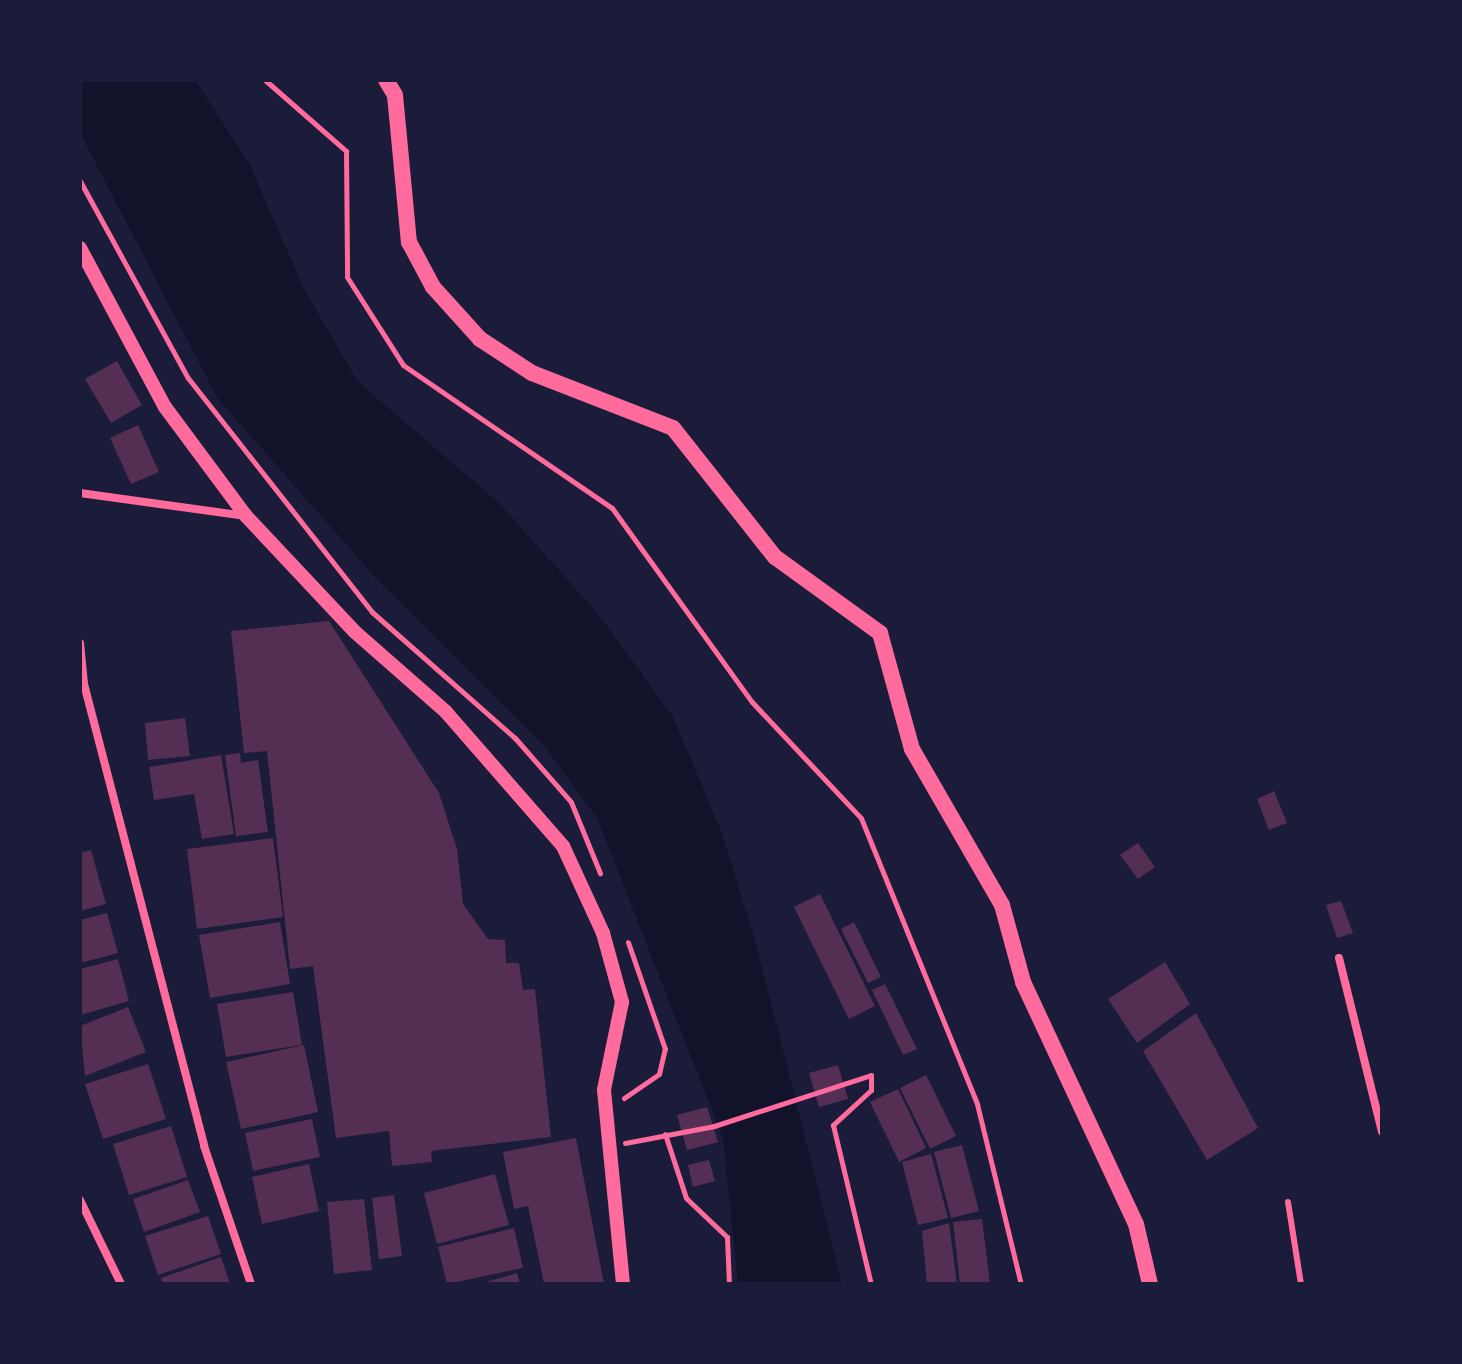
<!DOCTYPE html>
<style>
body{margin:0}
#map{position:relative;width:1462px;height:1364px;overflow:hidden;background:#1b1b3a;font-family:Literata,serif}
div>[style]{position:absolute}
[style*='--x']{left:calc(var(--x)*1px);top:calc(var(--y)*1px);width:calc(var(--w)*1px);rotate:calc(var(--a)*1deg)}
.water>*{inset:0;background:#12122b}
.building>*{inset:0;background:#542f53}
.path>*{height:5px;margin:-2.5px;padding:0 2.5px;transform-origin:2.5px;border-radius:2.5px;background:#ff6b9d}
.service>*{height:6px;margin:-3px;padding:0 3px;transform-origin:3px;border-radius:3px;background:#ff6b9d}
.minor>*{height:8px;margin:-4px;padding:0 4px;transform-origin:4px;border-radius:4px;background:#ff6b9d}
.tertiary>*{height:14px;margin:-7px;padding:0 7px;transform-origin:7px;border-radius:7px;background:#ff6b9d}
.secondary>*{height:16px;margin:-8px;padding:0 8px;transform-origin:8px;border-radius:8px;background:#ff6b9d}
span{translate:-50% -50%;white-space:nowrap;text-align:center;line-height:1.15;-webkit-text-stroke:8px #1b1b3a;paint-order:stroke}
.frame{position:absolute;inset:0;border:82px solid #1b1b3a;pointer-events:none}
</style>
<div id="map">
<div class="water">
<i style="clip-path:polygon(80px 80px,195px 80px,250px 165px,303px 287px,357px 381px,498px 502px,599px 615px,673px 717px,721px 831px,755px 940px,842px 1284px,738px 1284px,723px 1138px,597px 818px,543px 744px,374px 576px,218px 399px,80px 133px)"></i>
</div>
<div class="building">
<i style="clip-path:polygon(117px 361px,142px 405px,111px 423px,85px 379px)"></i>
<i style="clip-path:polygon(138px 425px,159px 472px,131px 484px,110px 438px)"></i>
<i style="clip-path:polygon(329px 621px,439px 793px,457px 849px,463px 904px,488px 939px,505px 940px,506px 963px,519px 963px,523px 990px,535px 989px,551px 1137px,431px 1151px,432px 1162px,392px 1166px,389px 1131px,336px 1138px,313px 966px,290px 969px,267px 751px,244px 753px,231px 631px)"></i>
<i style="clip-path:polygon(185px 718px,190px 756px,148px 760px,145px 723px)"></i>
<i style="clip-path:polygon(240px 753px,241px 763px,258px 760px,268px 832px,236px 836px,225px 755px)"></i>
<i style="clip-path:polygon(221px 755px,234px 834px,202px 839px,194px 794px,154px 800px,149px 767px)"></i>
<i style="clip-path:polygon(1274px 791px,1287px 823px,1269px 830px,1257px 799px)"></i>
<i style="clip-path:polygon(273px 838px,283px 917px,197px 929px,187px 849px)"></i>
<i style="clip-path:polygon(1138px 843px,1155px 867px,1138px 879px,1120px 855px)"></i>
<i style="clip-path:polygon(91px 850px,106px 904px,80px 911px,80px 853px)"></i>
<i style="clip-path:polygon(820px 894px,875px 1006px,849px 1019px,794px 907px)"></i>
<i style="clip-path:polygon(1341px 901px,1353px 933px,1337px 938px,1326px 905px)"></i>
<i style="clip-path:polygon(107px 913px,118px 953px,80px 963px,80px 920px)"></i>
<i style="clip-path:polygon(280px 922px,290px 984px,210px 998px,199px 935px)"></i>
<i style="clip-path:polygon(854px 922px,881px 977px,868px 983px,841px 929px)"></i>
<i style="clip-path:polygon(118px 959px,129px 1001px,80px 1015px,80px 969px)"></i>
<i style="clip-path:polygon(1165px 962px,1190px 1004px,1137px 1043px,1108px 999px)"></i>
<i style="clip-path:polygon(885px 984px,917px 1049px,903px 1055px,872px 990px)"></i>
<i style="clip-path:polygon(293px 992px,302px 1045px,226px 1057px,217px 1004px)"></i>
<i style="clip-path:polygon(128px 1007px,146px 1052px,85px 1076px,80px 1026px)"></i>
<i style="clip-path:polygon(1196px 1013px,1258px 1128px,1207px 1160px,1143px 1051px)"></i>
<i style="clip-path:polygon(304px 1045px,318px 1112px,241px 1129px,226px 1062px)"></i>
<i style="clip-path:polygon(148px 1064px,166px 1119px,103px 1139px,85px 1084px)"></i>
<i style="clip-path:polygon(838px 1065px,848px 1099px,819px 1107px,809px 1073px)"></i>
<i style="clip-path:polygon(926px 1075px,956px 1136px,930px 1149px,900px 1088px)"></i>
<i style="clip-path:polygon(898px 1089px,926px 1148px,899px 1162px,870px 1102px)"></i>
<i style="clip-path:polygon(707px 1107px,718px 1142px,687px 1150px,677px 1115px)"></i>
<i style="clip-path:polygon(312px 1119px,320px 1157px,253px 1171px,245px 1133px)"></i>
<i style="clip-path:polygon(171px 1126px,187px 1177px,129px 1195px,113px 1144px)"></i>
<i style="clip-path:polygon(576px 1138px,604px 1284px,544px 1284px,528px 1206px,514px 1209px,503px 1152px)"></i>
<i style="clip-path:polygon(962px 1145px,979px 1211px,951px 1218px,934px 1152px)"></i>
<i style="clip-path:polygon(931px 1154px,948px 1218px,918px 1225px,902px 1162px)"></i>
<i style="clip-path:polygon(709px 1160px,715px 1181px,693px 1187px,688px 1165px)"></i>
<i style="clip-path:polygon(309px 1164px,319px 1211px,262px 1224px,252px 1177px)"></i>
<i style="clip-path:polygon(495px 1174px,509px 1225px,437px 1244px,424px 1193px)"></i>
<i style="clip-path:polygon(188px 1180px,200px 1212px,144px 1232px,133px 1199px)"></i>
<i style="clip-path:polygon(394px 1195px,402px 1256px,379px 1259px,372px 1198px)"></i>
<i style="clip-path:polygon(364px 1199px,372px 1270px,334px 1274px,327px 1202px)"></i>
<i style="clip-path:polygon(208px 1216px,221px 1254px,158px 1275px,145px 1236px)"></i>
<i style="clip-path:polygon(982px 1219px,990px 1284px,960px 1284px,953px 1222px)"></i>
<i style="clip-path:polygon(949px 1223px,957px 1284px,927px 1284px,922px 1231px)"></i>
<i style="clip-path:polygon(514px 1228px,523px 1268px,447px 1284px,438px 1247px)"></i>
<i style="clip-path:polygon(221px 1257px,230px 1284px,163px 1284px,161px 1278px)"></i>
<i style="clip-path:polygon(517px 1273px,520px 1284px,483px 1284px,483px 1283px)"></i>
</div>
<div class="path">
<i style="--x:265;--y:80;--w:108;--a:41.2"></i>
<i style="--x:346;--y:151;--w:126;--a:89.5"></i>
<i style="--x:347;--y:277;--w:104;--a:57.5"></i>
<i style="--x:403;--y:365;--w:253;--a:34.4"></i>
<i style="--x:612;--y:508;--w:239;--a:54.2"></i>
<i style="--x:752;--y:702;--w:159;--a:46.8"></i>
<i style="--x:861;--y:818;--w:309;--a:67.9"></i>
<i style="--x:977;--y:1104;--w:185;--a:76.3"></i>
<i style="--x:80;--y:181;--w:225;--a:61.3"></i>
<i style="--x:188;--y:378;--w:298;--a:51.8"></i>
<i style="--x:372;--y:612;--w:191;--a:41.4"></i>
<i style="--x:515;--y:738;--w:85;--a:48.8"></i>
<i style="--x:571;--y:802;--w:77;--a:67.8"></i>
<i style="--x:624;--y:1098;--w:42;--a:-34.4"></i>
<i style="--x:659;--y:1074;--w:26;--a:-77"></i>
<i style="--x:665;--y:1049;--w:113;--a:-109.1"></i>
<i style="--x:665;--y:1134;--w:67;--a:71.8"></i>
<i style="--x:686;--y:1198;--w:57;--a:43.6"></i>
<i style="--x:727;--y:1237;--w:47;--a:87.6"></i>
<i style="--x:625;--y:1143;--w:91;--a:-10.8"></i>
<i style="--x:714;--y:1126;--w:165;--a:-18"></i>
<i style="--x:871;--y:1075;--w:15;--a:90"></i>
<i style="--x:871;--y:1090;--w:52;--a:137.4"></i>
<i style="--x:833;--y:1125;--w:163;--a:76.6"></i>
</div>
<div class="service">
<i style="--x:1288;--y:1202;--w:83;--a:81"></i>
</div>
<div class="minor">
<i style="--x:80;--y:493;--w:168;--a:7.9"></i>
<i style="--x:80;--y:643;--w:41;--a:84.4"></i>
<i style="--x:84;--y:684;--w:477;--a:75.4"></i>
<i style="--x:204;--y:1146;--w:146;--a:71.2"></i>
<i style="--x:1339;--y:958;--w:179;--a:76.1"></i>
<i style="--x:80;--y:1200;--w:93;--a:64"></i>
</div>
<div class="tertiary">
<i style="--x:80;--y:248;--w:180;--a:61.9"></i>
<i style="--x:165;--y:407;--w:136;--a:53.4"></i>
<i style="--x:246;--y:516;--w:159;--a:46.8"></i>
<i style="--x:355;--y:632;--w:121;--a:41.3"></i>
<i style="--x:446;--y:712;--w:178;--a:48.9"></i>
<i style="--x:563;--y:846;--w:96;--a:65.3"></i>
<i style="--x:603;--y:933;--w:72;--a:74.6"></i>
<i style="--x:622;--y:1002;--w:90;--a:101.6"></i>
<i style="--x:604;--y:1090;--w:195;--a:84.4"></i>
</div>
<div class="secondary">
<i style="--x:386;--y:80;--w:17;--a:59"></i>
<i style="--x:395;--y:95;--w:148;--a:84.6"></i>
<i style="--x:409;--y:242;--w:51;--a:61.9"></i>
<i style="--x:433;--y:287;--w:70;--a:47.9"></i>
<i style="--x:480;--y:339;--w:62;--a:33.2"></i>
<i style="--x:532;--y:373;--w:151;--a:21.3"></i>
<i style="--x:673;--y:428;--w:164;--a:51.7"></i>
<i style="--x:775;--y:557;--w:130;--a:35.9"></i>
<i style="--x:880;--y:633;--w:120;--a:74.6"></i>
<i style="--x:912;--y:749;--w:180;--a:60"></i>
<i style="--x:1002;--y:905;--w:80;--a:74.7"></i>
<i style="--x:1023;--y:982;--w:267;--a:65"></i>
<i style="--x:1136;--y:1224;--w:62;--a:76.9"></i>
</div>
<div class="frame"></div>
</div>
